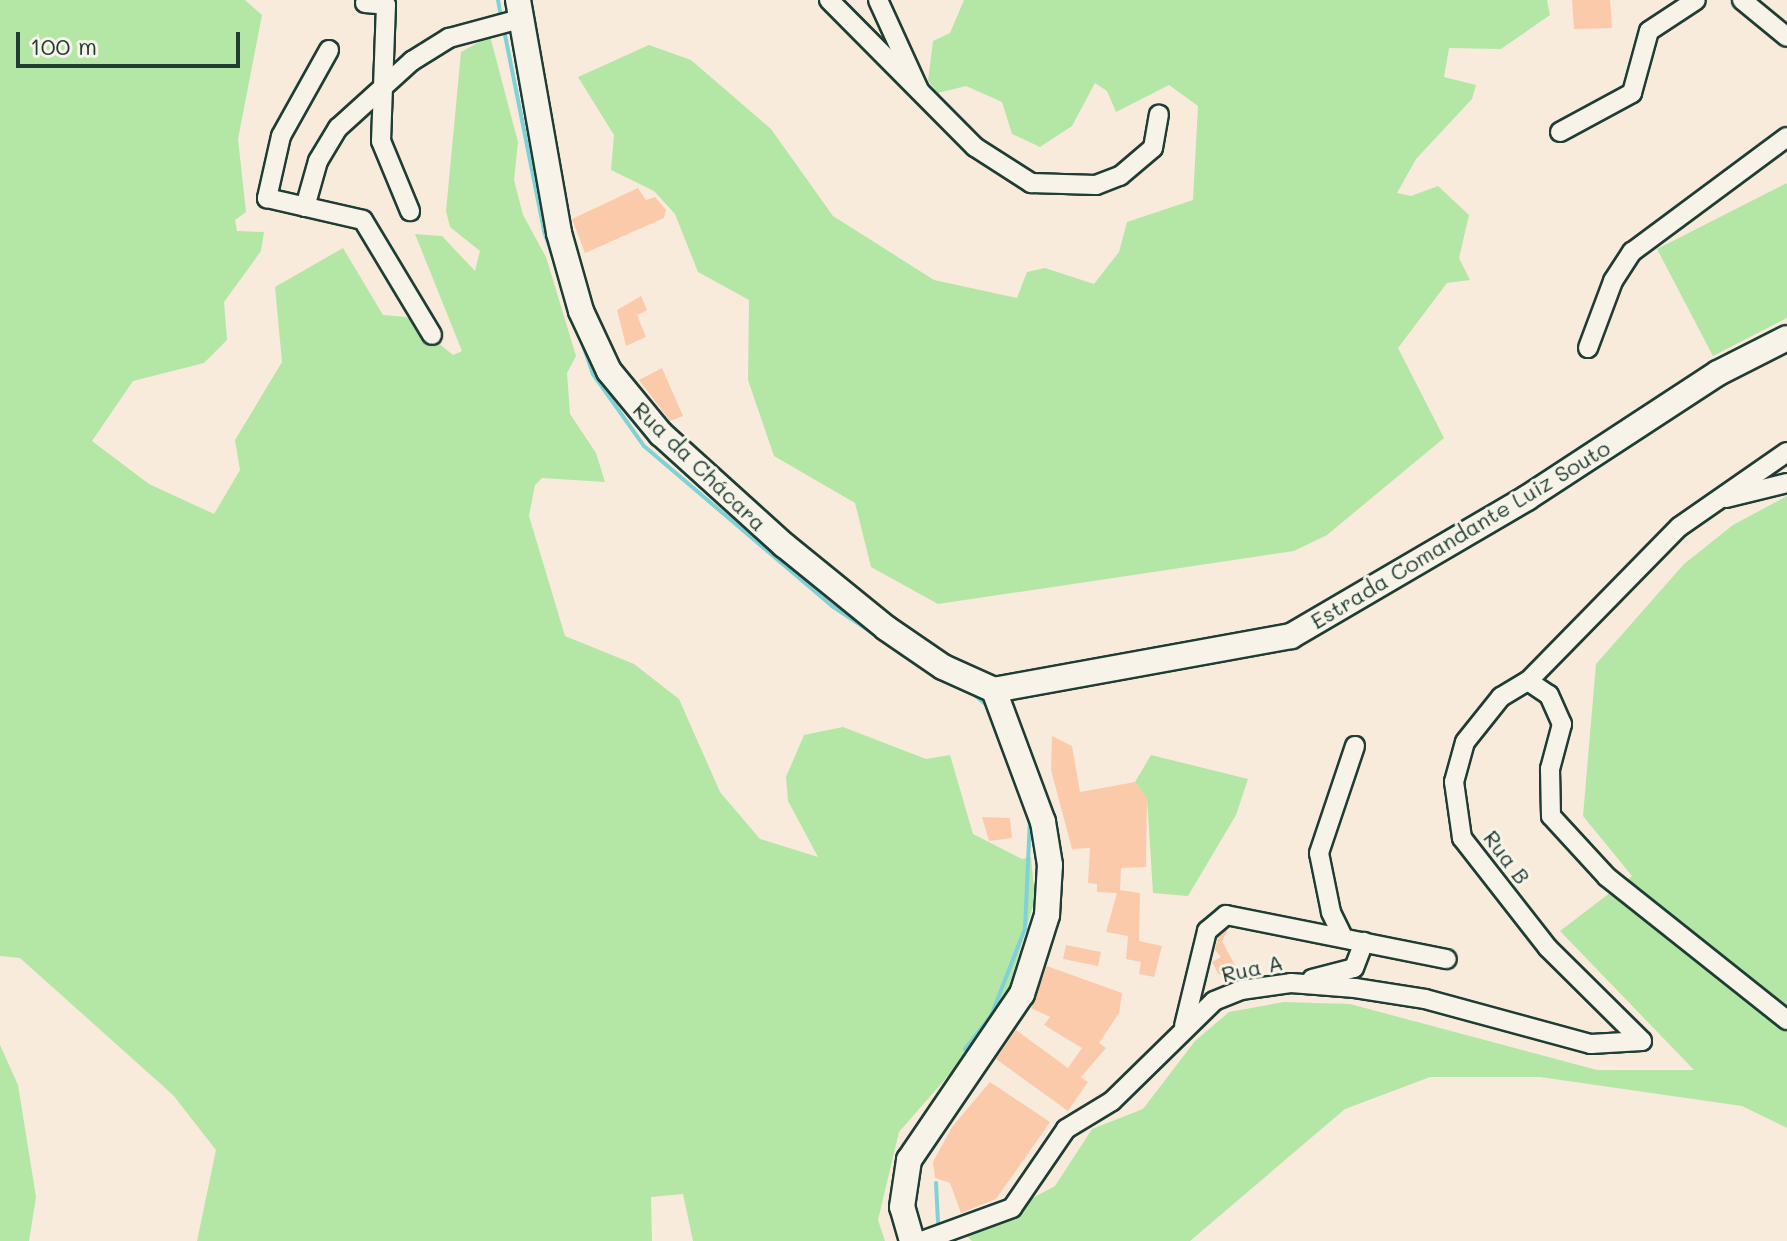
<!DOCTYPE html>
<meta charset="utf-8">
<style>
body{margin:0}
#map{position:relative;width:1787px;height:1241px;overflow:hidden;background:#f8ebdc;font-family:Mali,sans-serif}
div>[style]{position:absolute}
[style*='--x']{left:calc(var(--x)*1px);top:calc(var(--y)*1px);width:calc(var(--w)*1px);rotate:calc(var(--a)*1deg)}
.green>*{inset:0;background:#b4e6a6}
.stream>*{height:4px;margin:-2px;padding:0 2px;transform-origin:2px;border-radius:2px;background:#81d2d7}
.building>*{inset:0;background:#fbcaaa}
.roads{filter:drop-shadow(2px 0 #1f3d34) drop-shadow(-2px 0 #1f3d34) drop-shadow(0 2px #1f3d34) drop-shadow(0 -2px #1f3d34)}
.street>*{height:18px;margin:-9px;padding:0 9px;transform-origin:9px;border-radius:9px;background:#f7f3e8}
.secondary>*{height:24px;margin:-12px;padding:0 12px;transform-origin:12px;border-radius:12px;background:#f7f3e8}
span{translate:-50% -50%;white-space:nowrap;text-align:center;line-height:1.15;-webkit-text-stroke:6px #f7f3e8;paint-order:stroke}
.street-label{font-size:22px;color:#1f3d34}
.scale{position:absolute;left:16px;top:32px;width:224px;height:36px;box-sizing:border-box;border:4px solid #1f3d34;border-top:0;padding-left:10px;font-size:24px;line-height:28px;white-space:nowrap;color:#1f3d34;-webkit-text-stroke:6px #f7f3e8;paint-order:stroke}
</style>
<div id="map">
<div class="green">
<i style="clip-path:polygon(0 0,245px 0,262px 15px,238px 139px,246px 212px,235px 220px,237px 231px,264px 232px,261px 251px,224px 302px,227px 340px,204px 363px,133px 381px,92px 441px,149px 484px,214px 514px,240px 470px,235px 440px,282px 362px,275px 287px,343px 248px,383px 315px,406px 317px,453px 355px,462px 351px,415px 234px,442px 236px,475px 271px,480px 251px,450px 227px,446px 211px,461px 52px,490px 36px,518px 142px,514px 180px,523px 215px,546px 257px,576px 356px,567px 373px,570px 414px,596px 453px,605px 482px,542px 478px,535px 485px,529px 516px,565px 636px,634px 664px,679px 699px,720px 792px,760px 839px,818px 857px,788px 801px,786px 777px,804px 735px,843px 727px,926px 759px,950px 755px,973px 834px,1022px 859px,1031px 857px,1035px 899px,1007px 994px,997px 1020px,899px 1132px,878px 1220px,885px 1241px,693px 1241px,683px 1194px,651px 1197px,652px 1241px,197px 1241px,216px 1150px,173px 1095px,20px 958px,0 956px)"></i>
<i style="clip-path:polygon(964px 0,1547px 0,1550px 15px,1501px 49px,1449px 48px,1444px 77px,1476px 85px,1472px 99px,1416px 159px,1397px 193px,1411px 196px,1438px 186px,1469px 215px,1459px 258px,1470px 280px,1447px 283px,1398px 348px,1444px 438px,1327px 535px,1294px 551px,938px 604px,871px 567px,855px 503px,774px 456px,748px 380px,749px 300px,698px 272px,675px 214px,654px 191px,611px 170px,614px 135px,578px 77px,649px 45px,691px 60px,771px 129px,833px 216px,934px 280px,1017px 298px,1027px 272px,1045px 268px,1094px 284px,1119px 252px,1127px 222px,1193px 200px,1198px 106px,1169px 85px,1116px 112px,1107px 91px,1095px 83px,1072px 126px,1040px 147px,1012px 134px,1002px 102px,966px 86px,938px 93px,928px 81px,933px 41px,950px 33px)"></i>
<i style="clip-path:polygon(1787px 183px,1787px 318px,1713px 356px,1657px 249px)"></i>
<i style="clip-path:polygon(1787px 496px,1787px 1128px,1742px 1106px,1540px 1077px,1430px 1077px,1345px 1109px,1190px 1241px,972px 1241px,965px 1234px,1055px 1186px,1092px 1129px,1143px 1109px,1195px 1041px,1229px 1012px,1284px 1002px,1350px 1004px,1597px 1070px,1694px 1070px,1560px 931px,1632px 876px,1583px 816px,1596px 664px,1684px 564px,1733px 525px)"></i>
<i style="clip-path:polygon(1151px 755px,1248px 779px,1236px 815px,1188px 896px,1153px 893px,1147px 799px,1135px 782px)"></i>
<i style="clip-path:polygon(0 1045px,18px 1085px,36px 1197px,29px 1241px,0 1241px)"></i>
</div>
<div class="stream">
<i style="--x:498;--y:0;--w:17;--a:80"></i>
<i style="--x:504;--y:30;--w:205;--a:78.7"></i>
<i style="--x:544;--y:231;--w:151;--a:71.1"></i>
<i style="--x:593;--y:374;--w:88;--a:54.7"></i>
<i style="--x:644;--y:446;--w:247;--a:40.4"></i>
<i style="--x:832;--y:606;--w:115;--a:33.7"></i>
<i style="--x:971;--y:692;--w:23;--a:40"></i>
<i style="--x:965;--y:1049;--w:42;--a:-51.8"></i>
<i style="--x:991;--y:1016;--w:93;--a:-68.7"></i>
<i style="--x:1025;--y:929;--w:110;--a:-87.4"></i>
<i style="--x:936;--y:1183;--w:39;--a:87"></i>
</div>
<div class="building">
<i style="clip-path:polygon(1572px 0,1610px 0,1612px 28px,1574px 29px)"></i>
<i style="clip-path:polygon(638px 188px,646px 200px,655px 197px,666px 210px,664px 218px,585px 253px,572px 219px)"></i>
<i style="clip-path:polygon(641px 296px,647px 310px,637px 315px,646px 337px,626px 346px,617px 310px)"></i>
<i style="clip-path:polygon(662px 368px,683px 416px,670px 421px,639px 380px)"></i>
<i style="clip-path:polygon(1052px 736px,1072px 746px,1080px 792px,1135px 782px,1147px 798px,1146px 867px,1121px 868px,1120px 890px,1140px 893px,1139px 941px,1162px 946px,1154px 977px,1139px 974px,1141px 962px,1126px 959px,1128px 936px,1106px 932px,1117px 893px,1097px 892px,1097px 884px,1088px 883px,1090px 848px,1072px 849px,1051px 770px)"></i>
<i style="clip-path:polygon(982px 817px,1010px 818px,1012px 838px,989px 841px)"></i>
<i style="clip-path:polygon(1229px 928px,1222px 941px,1236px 967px,1219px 975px,1212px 962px,1221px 957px,1215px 950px,1218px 938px)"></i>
<i style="clip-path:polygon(1066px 945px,1101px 952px,1098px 966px,1063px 959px)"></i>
<i style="clip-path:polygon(1047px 966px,1122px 993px,1119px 1013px,1099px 1043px,1106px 1048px,1081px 1077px,1088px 1082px,1068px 1111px,996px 1059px,1016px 1030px,1068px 1068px,1082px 1048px,1044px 1025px,1050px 1017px,1031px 1008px)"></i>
<i style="clip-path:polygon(990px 1082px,1050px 1122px,996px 1199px,961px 1213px,950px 1183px,935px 1178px,933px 1162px,952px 1127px)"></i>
</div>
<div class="roads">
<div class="street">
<i style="--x:829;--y:0;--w:207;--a:45.2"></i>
<i style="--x:975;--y:147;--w:67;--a:32.7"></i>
<i style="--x:1031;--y:183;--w:65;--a:1.8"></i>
<i style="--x:1096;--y:185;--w:26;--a:-21"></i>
<i style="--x:1120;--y:176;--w:43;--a:-40.3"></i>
<i style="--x:1153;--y:148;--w:34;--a:-80"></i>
<i style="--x:878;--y:0;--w:99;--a:65.5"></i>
<i style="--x:1742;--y:0;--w:58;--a:39.4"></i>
<i style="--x:365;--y:3;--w:21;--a:5"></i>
<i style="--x:386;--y:5;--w:136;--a:92.1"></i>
<i style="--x:381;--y:141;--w:76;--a:67.5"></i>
<i style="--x:329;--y:50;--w:98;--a:119.2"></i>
<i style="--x:281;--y:136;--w:64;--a:102.7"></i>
<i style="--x:267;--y:198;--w:98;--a:12.9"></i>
<i style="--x:363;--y:220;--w:134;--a:59"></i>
<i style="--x:1560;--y:132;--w:82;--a:-28.4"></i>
<i style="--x:1632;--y:93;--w:64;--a:-74.7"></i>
<i style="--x:1649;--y:31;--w:56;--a:-33.4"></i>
<i style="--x:305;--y:207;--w:48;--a:-74.2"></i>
<i style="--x:318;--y:161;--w:39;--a:-59"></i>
<i style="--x:338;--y:128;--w:100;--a:-42.2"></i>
<i style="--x:412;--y:61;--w:44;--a:-31.9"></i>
<i style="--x:449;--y:38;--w:73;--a:-15"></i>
<i style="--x:1588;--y:348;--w:72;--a:-69.5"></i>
<i style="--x:1613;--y:281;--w:35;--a:-57"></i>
<i style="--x:1632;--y:252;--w:193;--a:-36.6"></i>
<i style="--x:1787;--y:452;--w:131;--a:145.2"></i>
<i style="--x:1679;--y:527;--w:216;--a:134.4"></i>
<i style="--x:1528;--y:681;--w:25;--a:34"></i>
<i style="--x:1549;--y:695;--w:32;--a:66"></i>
<i style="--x:1562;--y:724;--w:47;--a:104.9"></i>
<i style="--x:1550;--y:769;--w:47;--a:88.8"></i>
<i style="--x:1551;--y:816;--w:83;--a:47.4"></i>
<i style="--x:1607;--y:877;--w:230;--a:38.5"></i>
<i style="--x:1726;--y:498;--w:63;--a:-13.8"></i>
<i style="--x:1343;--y:937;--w:28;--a:-116"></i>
<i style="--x:1331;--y:912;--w:60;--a:-101.5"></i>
<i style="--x:1319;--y:853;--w:113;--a:-71.4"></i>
<i style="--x:1312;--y:979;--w:43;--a:-14.7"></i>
<i style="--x:1354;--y:968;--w:28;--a:-69"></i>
<i style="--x:1184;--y:1026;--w:98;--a:-76.4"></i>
<i style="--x:1207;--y:931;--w:25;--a:-40"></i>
<i style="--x:1226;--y:915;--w:225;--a:11.3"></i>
<i style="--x:922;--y:1241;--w:96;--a:-20.1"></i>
<i style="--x:1012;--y:1208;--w:96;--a:-55.6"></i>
<i style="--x:1066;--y:1129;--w:54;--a:-31.3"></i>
<i style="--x:1112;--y:1101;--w:143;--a:-44.4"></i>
<i style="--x:1214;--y:1001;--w:29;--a:-22"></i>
<i style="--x:1241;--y:990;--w:50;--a:-8"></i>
<i style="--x:1291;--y:983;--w:64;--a:4.5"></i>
<i style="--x:1355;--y:988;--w:71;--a:8.9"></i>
<i style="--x:1425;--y:999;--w:172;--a:15.2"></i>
<i style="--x:1591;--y:1044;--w:51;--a:-3.4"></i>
<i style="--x:1642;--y:1041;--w:132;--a:-135.3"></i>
<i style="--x:1548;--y:948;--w:140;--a:-128"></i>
<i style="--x:1462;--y:838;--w:57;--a:-98.1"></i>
<i style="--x:1454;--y:782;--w:41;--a:-74.6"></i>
<i style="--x:1465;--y:742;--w:58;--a:-51.3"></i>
<i style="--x:1501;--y:697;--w:31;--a:-31"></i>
</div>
<div class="secondary">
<i style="--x:518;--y:0;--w:237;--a:80"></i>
<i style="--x:559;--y:233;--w:81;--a:74.2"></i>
<i style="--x:581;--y:311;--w:66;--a:65"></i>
<i style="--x:609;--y:371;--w:82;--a:50.5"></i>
<i style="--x:661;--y:434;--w:166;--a:42.1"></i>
<i style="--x:784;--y:545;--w:132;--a:39.1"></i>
<i style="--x:886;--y:628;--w:69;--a:34.4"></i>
<i style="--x:943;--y:667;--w:56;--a:24.3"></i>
<i style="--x:994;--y:690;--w:302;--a:-10.3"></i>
<i style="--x:1291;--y:636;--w:273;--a:-30.3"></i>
<i style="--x:1527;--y:498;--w:228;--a:-33.2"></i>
<i style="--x:1718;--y:373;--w:77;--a:-26.9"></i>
<i style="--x:912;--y:1241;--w:35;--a:-106"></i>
<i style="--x:902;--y:1207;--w:48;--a:-81.5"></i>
<i style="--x:909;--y:1160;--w:201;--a:-55.8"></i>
<i style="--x:1022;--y:994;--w:83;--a:-72.4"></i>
<i style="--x:1047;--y:915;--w:50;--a:-86.6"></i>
<i style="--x:1050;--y:865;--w:44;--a:-99.2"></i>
<i style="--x:1043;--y:822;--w:141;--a:-110.4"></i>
</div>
</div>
<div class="street-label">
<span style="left:700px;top:466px;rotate:44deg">Rua da Chácara</span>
<span style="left:1460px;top:534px;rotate:-31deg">Estrada Comandante Luiz Souto</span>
<span style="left:1507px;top:857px;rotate:53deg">Rua B</span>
<span style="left:1252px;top:968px;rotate:-12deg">Rua A</span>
</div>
<div class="scale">100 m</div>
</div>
